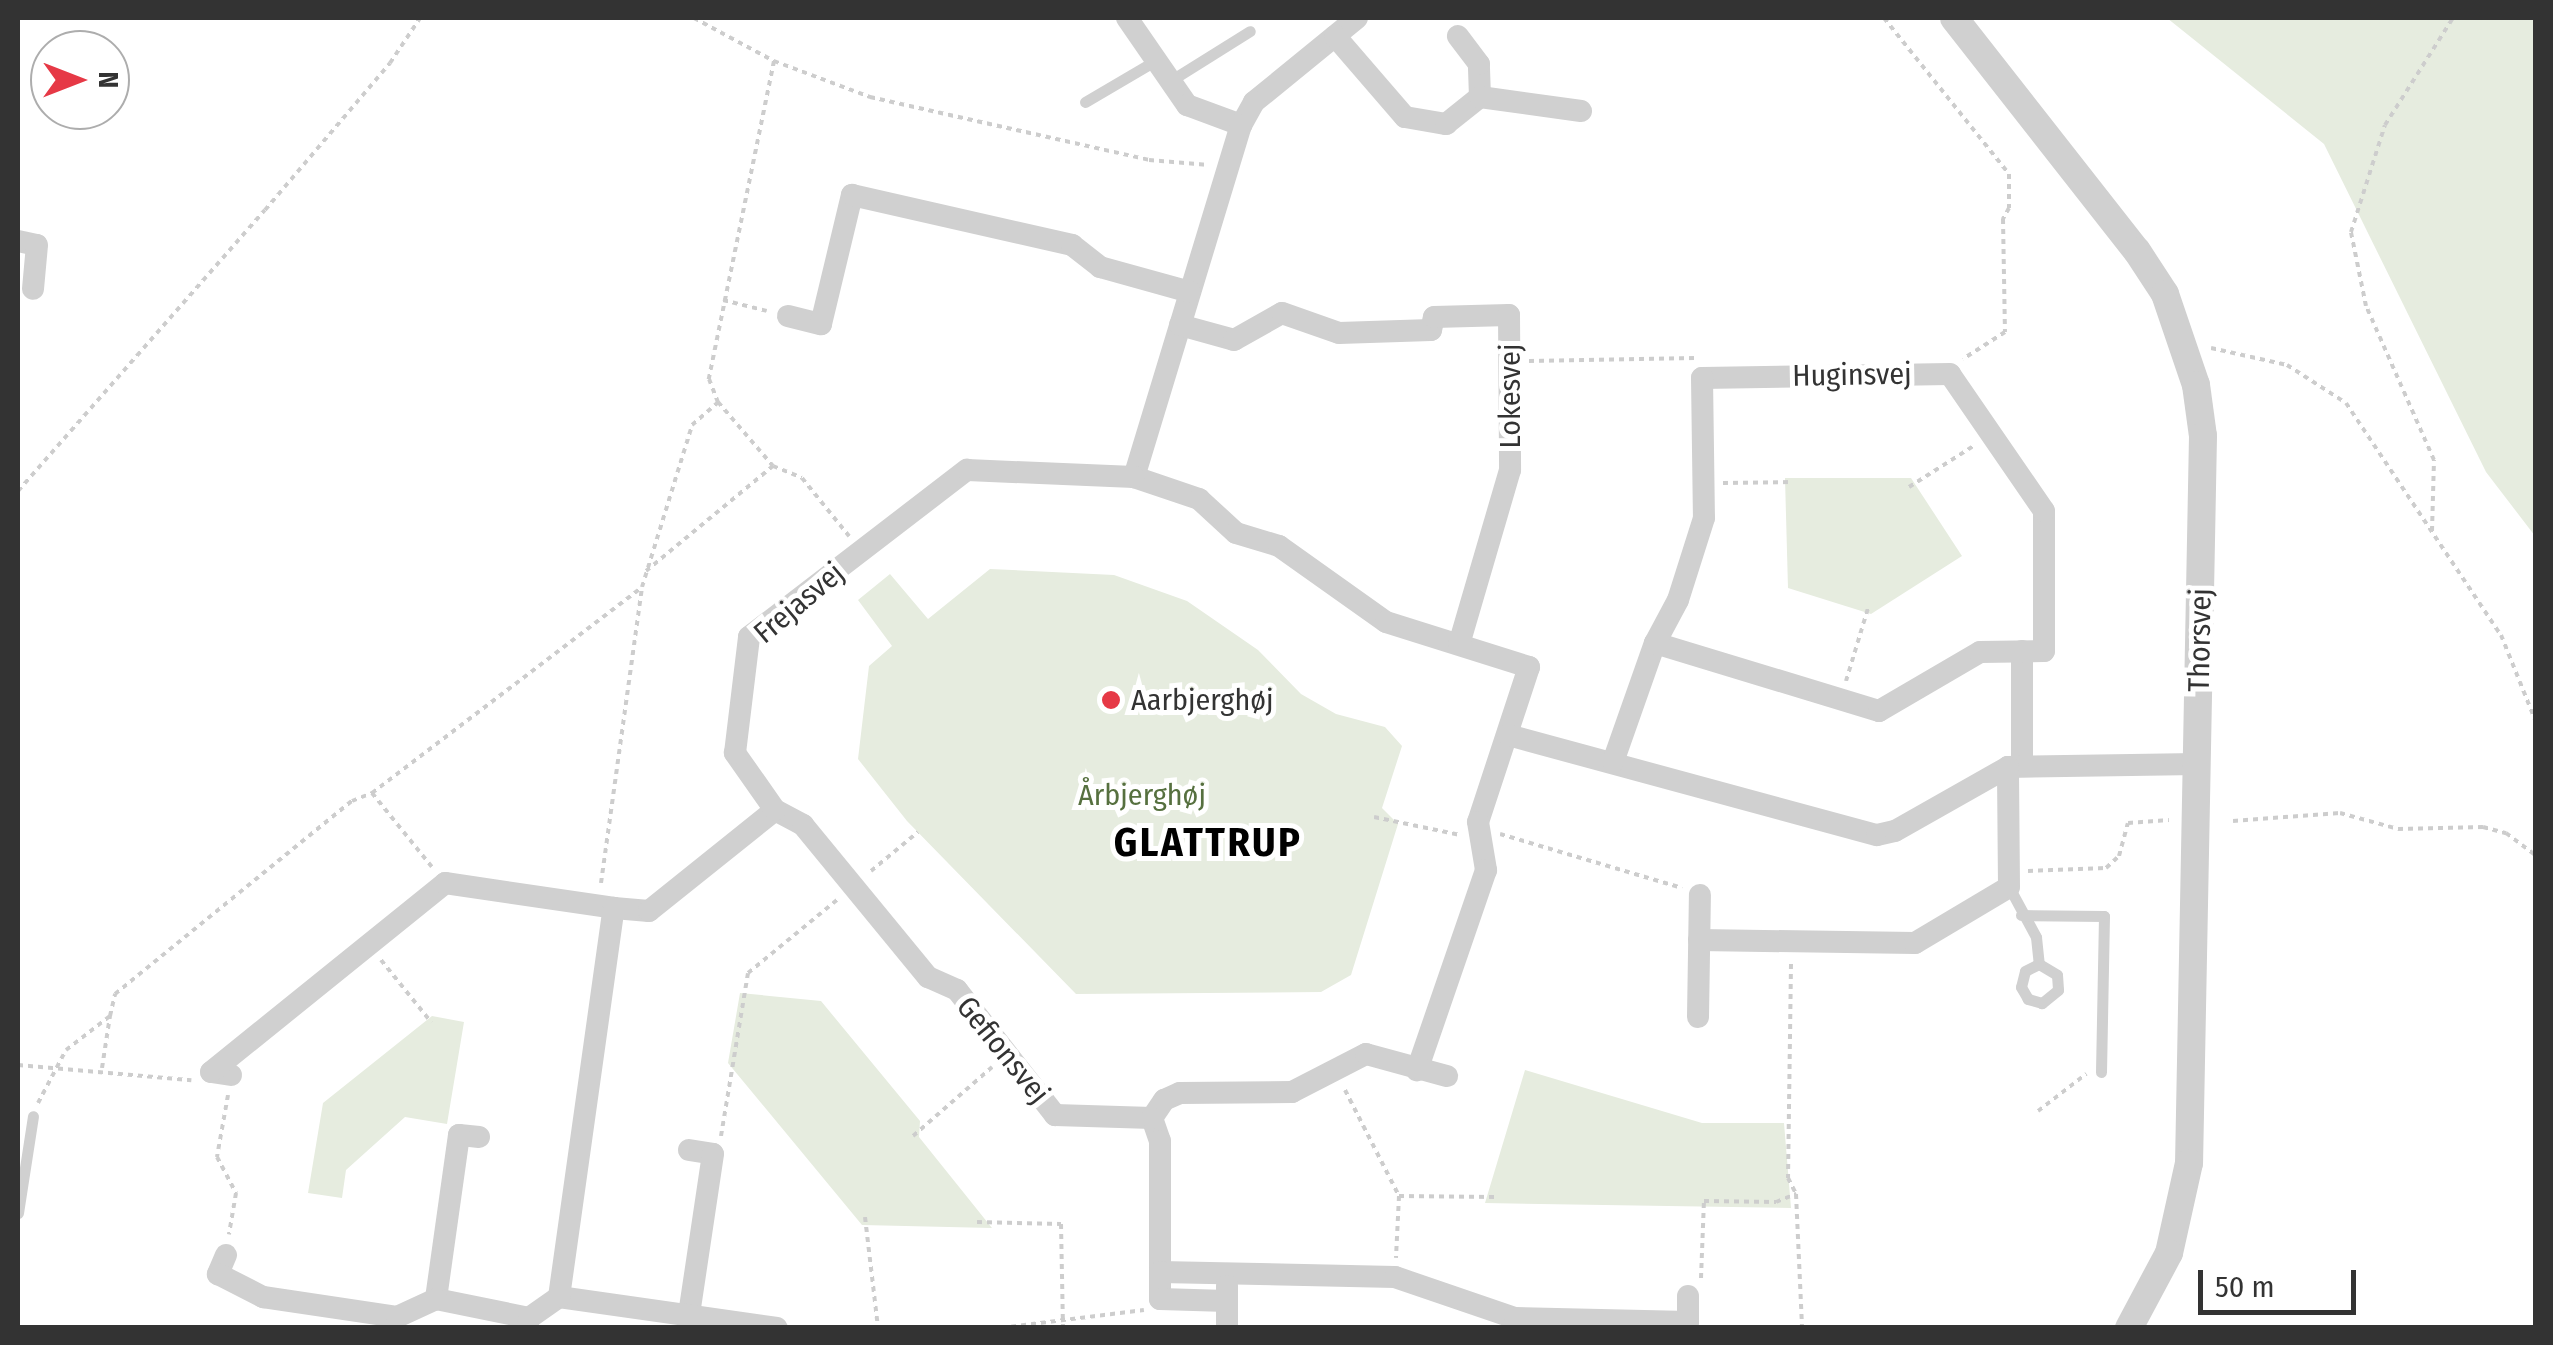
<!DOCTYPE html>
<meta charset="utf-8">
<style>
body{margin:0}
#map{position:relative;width:2553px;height:1345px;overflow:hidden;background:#fff;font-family:"Fira Sans Condensed",sans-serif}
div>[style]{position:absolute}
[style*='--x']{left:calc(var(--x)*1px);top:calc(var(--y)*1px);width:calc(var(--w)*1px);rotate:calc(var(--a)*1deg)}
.green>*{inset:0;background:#e6ecdf}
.path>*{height:4px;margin-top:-2px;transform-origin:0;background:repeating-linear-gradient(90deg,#cdcdcd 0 5px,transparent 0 10px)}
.service>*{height:11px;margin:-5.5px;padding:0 5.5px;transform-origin:5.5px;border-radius:5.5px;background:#d0d0d0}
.minor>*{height:22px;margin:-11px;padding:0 11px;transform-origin:11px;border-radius:11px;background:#d0d0d0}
.tertiary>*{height:28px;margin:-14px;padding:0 14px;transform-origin:14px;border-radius:14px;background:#d0d0d0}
.dots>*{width:28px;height:28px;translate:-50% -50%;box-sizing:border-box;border:5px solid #fff;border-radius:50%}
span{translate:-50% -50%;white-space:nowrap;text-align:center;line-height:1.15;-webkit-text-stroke:10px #fff;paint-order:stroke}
.street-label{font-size:30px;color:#333}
.poi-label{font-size:30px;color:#333}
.left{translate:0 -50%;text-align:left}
.park-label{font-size:30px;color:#56703f}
.district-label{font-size:40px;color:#000;font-weight:700;letter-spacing:2.5px}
.frame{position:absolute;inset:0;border:20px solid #333;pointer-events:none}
.north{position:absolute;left:30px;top:30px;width:100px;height:100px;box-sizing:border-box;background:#fff;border:2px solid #adadad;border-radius:50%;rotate:90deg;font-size:28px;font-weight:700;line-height:40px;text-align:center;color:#333}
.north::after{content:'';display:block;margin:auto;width:35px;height:45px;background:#e63946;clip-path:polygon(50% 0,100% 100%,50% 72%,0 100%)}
.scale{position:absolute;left:2198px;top:1270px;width:158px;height:45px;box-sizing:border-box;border:5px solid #333;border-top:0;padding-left:12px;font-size:30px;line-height:35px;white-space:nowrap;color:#333;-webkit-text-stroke:8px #fff;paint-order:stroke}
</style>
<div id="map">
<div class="green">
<i style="clip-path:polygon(2167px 18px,2535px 18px,2535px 536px,2486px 472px,2324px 144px)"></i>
<i style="clip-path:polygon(1785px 478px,1911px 478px,1962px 556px,1871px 614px,1788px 588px)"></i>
<i style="clip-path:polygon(990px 569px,1114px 575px,1187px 601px,1258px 650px,1301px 694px,1336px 714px,1385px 727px,1402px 746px,1382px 808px,1398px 824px,1351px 975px,1321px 992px,1076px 994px,907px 821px,858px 759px,869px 666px,892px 646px,858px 600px,890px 574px,928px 619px)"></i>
<i style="clip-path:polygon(740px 993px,821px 1001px,920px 1121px,919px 1137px,992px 1228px,862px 1225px,728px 1063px)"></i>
<i style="clip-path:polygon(432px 1016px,464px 1022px,447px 1124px,405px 1117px,346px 1170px,342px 1198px,308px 1193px,323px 1103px)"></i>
<i style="clip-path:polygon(1525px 1070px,1702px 1123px,1784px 1123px,1791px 1208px,1485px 1203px)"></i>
</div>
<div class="path">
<i style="--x:694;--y:18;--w:91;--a:28.3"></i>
<i style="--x:774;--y:61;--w:103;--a:20.6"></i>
<i style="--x:870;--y:97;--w:286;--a:12.7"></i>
<i style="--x:1149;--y:160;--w:60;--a:4.8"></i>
<i style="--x:1884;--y:18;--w:200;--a:51.3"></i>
<i style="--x:2009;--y:174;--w:34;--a:90"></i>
<i style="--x:2009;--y:208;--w:13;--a:119"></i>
<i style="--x:2003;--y:219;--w:113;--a:89"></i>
<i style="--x:2005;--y:332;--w:50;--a:147.3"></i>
<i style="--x:774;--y:61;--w:325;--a:101.6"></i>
<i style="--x:709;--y:379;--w:25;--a:69"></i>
<i style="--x:718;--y:402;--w:84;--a:49.3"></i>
<i style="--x:773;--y:466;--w:31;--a:22"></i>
<i style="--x:802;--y:478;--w:75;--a:51"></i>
<i style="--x:723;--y:300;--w:45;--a:14"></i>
<i style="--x:2211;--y:348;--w:78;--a:12.6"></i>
<i style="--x:2287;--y:365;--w:70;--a:32.8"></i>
<i style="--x:2346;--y:403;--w:279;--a:56.3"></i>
<i style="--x:2501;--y:635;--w:94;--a:68.1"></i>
<i style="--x:1529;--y:361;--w:166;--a:-1"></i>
<i style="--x:1723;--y:483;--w:68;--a:-0.8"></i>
<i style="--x:1909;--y:487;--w:78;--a:-32.5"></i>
<i style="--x:18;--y:491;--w:374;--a:-48.7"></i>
<i style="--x:265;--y:210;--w:193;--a:-49.6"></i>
<i style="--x:390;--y:63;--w:54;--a:-56.3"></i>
<i style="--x:2432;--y:531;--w:71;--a:-88.4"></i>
<i style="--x:2434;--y:460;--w:168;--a:-113.8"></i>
<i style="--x:2366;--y:306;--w:76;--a:-101.5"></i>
<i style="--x:2351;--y:232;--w:112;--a:-72.4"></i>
<i style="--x:2385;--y:125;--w:127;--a:-57.6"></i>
<i style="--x:646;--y:571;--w:165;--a:-39.6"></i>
<i style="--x:1846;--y:681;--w:76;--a:-73.2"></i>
<i style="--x:372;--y:793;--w:95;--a:51"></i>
<i style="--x:1374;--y:817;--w:88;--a:11.8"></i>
<i style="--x:2233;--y:821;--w:107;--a:-4.3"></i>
<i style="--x:2340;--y:813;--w:60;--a:15.4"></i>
<i style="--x:2398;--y:829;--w:85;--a:-1.3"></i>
<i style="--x:2483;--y:827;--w:24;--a:15"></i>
<i style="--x:2506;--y:833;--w:36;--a:37"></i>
<i style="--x:1500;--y:834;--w:190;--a:16.5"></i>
<i style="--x:2536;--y:849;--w:10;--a:90"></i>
<i style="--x:871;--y:871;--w:61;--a:-39.7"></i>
<i style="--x:2028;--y:871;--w:78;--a:-2.2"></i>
<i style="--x:2106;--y:868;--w:18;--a:-43"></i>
<i style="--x:2119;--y:856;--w:34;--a:-75"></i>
<i style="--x:2128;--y:823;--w:41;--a:-4.2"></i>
<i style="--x:601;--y:883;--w:299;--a:-82.1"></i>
<i style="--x:642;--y:587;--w:170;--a:-72.8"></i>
<i style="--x:692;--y:425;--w:35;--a:-41"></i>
<i style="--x:381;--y:960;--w:80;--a:51.1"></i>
<i style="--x:1791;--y:964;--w:214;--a:90.8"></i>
<i style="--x:1788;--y:1178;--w:18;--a:63"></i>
<i style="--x:1796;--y:1194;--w:134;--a:87.4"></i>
<i style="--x:18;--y:1065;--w:174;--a:5"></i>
<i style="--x:102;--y:1068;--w:53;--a:-81.3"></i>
<i style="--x:1345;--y:1090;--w:119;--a:63"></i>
<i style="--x:1399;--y:1196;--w:62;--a:92.8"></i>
<i style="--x:228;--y:1095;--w:63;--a:100.1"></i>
<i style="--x:217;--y:1157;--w:41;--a:62.2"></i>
<i style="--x:236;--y:1193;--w:42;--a:99.7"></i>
<i style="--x:38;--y:1103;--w:60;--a:-62.2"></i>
<i style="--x:66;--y:1050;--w:56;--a:-37.7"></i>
<i style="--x:110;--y:1016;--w:23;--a:-77"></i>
<i style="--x:115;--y:994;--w:306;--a:-39.2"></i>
<i style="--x:352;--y:801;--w:22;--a:-22"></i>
<i style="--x:372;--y:793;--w:340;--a:-37.3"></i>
<i style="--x:2038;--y:1111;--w:61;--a:-37.6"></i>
<i style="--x:721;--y:1136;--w:165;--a:-80.6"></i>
<i style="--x:748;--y:973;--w:115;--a:-39.4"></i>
<i style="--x:913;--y:1136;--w:105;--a:-41.1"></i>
<i style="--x:1399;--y:1196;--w:95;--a:0.6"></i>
<i style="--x:865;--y:1217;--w:112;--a:83.3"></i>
<i style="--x:977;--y:1222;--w:84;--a:1.4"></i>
<i style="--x:1061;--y:1224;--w:104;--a:88.9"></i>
<i style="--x:1701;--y:1278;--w:77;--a:-87.8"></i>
<i style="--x:1704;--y:1201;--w:72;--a:0.8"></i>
<i style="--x:1776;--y:1202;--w:22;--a:-22"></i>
<i style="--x:1001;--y:1328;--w:144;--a:-7.2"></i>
</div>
<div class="service">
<i style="--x:1170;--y:81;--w:94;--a:-32"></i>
<i style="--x:1085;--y:102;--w:79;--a:-30.5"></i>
<i style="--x:2009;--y:887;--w:57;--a:61.6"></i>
<i style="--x:2036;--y:937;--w:27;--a:84"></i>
<i style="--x:2039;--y:964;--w:21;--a:31"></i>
<i style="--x:2057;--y:975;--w:15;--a:86"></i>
<i style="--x:2058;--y:990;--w:21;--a:141"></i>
<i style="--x:2042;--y:1003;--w:15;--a:-164"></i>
<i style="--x:2028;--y:999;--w:14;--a:-120"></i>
<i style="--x:2021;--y:987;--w:16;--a:-76"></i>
<i style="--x:2025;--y:971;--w:16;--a:-27"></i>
<i style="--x:2021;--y:915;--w:83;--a:0.7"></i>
<i style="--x:2104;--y:916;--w:156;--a:91.1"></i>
<i style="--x:18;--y:1213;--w:98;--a:-81.2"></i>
</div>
<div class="minor">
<i style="--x:1127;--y:18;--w:106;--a:55.4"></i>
<i style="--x:1187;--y:105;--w:58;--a:20.3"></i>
<i style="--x:1357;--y:18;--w:133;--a:140.8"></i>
<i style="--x:1254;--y:102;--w:26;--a:119"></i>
<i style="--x:1241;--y:125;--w:368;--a:106.9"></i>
<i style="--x:1134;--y:477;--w:69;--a:18.7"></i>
<i style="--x:1199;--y:499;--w:50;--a:42.6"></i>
<i style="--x:1236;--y:533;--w:45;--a:16.8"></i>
<i style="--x:1279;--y:546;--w:131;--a:35.4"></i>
<i style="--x:1386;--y:622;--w:150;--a:17.5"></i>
<i style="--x:1529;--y:667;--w:163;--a:108.2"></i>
<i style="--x:1478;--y:822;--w:49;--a:80.5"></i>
<i style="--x:1486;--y:870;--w:212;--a:109"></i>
<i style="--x:1335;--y:36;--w:107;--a:49.2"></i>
<i style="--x:1405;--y:117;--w:42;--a:9.7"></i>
<i style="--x:1446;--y:124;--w:43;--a:-38.5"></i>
<i style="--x:1480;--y:97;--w:33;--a:-92"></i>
<i style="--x:1479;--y:64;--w:35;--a:-127"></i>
<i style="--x:1480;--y:97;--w:102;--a:7.9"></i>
<i style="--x:18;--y:241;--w:19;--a:12"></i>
<i style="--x:37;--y:245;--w:44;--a:95.2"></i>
<i style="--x:788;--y:316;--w:34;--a:14"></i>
<i style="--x:821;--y:324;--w:133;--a:-76.5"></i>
<i style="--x:852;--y:195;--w:226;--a:12.8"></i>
<i style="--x:1072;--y:245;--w:36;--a:38"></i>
<i style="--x:1100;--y:267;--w:93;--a:15.5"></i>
<i style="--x:1180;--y:325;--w:56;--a:15.5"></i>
<i style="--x:1234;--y:340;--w:55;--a:-29.4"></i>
<i style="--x:1282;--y:313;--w:60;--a:19.3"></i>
<i style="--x:1339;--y:333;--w:92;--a:-1.9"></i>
<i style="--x:1431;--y:330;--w:13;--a:-77"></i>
<i style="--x:1434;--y:317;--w:75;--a:-1.5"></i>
<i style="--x:1509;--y:315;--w:155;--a:89.6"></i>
<i style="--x:1510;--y:470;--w:181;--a:106.3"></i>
<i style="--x:2022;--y:651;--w:115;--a:90"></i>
<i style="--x:1508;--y:735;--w:382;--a:15.2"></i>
<i style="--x:1877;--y:835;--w:18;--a:-13"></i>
<i style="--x:1895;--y:831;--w:130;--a:-29.5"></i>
<i style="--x:2008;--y:767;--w:189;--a:-0.9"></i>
<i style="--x:1613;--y:762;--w:126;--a:-70.6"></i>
<i style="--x:1655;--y:643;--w:234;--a:16.9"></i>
<i style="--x:1879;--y:711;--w:117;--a:-30.3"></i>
<i style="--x:1980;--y:652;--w:64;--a:-0.9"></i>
<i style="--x:2044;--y:651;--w:140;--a:-90"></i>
<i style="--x:2044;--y:511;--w:166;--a:-124.5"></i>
<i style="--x:1950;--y:374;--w:248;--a:179.1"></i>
<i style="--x:1702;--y:378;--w:140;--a:89.2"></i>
<i style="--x:1704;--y:518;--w:86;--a:107.6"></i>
<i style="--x:1678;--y:600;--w:49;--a:118.1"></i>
<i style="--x:775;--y:810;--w:32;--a:28"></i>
<i style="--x:803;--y:825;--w:197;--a:50.6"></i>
<i style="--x:928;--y:977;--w:32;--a:24"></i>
<i style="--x:957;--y:990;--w:159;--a:51.9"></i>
<i style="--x:1055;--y:1115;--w:97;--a:1.8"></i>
<i style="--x:1152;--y:1118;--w:24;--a:71"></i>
<i style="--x:1160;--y:1141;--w:131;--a:90"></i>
<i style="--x:1160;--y:1272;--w:235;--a:1.2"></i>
<i style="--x:1395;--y:1277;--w:127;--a:18.9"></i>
<i style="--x:1515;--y:1318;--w:173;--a:1.3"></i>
<i style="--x:1688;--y:1322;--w:26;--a:-90"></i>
<i style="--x:1699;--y:940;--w:216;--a:0.8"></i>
<i style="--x:1915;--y:943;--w:109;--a:-30.8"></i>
<i style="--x:2009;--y:887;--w:120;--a:-90.5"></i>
<i style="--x:1698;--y:1017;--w:122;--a:-89.1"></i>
<i style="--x:231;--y:1075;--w:20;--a:-171"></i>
<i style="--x:211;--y:1072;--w:301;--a:-38.9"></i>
<i style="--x:445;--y:883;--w:171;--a:8.4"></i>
<i style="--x:1152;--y:1118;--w:22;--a:-56"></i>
<i style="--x:1164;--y:1100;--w:17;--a:-24"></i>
<i style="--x:1180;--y:1093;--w:112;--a:-0.5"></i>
<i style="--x:1292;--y:1092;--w:83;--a:-27.2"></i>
<i style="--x:1366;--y:1054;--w:84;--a:15.2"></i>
<i style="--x:479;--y:1137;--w:20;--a:-174"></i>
<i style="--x:459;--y:1135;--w:166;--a:98"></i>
<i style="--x:436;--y:1299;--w:95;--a:11.5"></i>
<i style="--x:689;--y:1150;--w:24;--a:9"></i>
<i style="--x:713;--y:1154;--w:162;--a:98.5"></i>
<i style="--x:226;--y:1255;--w:21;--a:113"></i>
<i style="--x:218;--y:1274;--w:51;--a:27.1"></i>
<i style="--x:263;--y:1297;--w:135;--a:8.5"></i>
<i style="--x:397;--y:1317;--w:43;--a:-24.8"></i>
<i style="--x:1160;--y:1272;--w:27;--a:90"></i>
<i style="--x:1160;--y:1299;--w:67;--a:1.7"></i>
<i style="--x:1227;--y:1286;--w:42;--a:90"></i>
<i style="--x:559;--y:1297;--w:220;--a:8.1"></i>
<i style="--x:527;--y:1328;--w:10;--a:-79"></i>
<i style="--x:529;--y:1318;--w:37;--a:-35"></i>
<i style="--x:559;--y:1297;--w:393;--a:-82"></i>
<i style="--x:614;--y:908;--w:35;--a:5"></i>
<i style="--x:649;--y:911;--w:161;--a:-38.7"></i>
<i style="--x:775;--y:810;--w:70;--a:-125.1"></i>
<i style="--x:735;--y:753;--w:117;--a:-83.1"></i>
<i style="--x:749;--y:637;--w:275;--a:-37.5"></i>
<i style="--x:967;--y:470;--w:167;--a:2.4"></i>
</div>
<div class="tertiary">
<i style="--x:1954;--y:18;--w:296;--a:51.9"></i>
<i style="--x:2137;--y:251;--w:51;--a:56.9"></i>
<i style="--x:2165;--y:294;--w:96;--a:71.2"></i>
<i style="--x:2196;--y:385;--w:51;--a:82.2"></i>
<i style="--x:2203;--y:436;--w:727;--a:91.1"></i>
<i style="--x:2189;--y:1163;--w:92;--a:102.5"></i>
<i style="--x:2169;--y:1253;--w:85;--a:118.1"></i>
</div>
<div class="dots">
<i style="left:1111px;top:700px;background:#e63946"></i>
</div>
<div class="street-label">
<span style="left:1852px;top:375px;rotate:-1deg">Huginsvej</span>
<span style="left:1510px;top:396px;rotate:-90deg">Lokesvej</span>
<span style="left:799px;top:603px;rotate:-40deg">Frejasvej</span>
<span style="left:2200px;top:640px;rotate:-89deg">Thorsvej</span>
<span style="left:1003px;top:1050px;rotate:51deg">Gefionsvej</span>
</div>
<div class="poi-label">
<span class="left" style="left:1131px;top:700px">Aarbjerghøj</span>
</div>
<div class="park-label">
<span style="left:1142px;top:795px">Årbjerghøj</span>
</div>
<div class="district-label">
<span style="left:1208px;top:843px">GLATTRUP</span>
</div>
<div class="frame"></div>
<div class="north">N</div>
<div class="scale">50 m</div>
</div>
